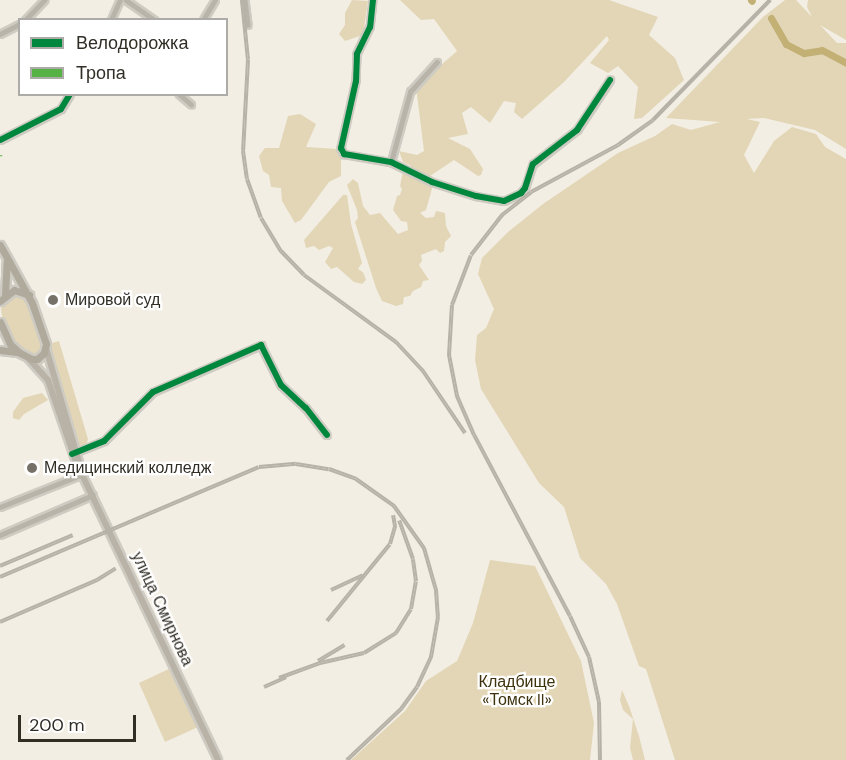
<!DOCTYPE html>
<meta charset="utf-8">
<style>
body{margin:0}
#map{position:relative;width:846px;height:760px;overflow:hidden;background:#f3eee3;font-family:"DM Sans",sans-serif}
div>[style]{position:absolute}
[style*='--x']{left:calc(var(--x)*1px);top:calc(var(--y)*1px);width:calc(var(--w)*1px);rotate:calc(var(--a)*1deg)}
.green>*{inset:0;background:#e2d6b6}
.river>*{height:7px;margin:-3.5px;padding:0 3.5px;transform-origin:3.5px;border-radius:3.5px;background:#c3b075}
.roads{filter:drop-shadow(2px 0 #cecbc3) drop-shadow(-2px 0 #cecbc3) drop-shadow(0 2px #cecbc3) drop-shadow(0 -2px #cecbc3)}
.minor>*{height:4.5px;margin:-2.25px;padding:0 2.25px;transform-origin:2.25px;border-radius:2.25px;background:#b8b4a9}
.secondary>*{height:6px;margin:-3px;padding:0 3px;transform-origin:3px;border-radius:3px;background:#b8b2a7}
.primary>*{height:7px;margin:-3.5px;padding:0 3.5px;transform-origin:3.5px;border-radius:3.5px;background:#b0aa9c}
.rail>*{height:4px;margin-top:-2px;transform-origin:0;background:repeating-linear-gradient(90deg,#fff 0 4.5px,#b7b2a8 0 9px);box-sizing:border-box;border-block:2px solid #b7b2a8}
.quiet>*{height:4.5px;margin-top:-2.25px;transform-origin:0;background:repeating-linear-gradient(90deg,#56b245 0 9px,transparent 0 13.5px)}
.cycleway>*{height:6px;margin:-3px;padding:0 3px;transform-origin:3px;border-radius:3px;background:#00873e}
.dots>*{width:16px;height:16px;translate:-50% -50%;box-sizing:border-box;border:3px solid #fff;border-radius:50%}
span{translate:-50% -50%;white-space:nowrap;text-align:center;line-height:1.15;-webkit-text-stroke:4.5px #fff;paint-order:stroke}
.poi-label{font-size:16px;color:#312e26}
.left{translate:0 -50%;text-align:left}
.street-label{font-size:16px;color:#312e26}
.park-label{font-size:16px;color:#3e320f}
.legend{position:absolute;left:18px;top:18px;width:210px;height:78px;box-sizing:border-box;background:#fff;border:2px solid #adaba8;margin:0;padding:8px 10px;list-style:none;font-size:18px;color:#312e26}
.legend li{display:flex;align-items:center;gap:12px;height:30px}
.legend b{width:30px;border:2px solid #adaba8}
.scale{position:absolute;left:18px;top:715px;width:118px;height:27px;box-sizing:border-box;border:3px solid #312e26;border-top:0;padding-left:8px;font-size:18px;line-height:21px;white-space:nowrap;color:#312e26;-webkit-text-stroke:4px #fff;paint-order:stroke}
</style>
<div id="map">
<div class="green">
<i style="clip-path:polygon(352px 0,368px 1px,363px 35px,345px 41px,339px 34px,345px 25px,345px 13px)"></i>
<i style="clip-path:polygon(400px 0,609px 0,658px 17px,649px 35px,675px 58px,684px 80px,642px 118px,634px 119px,638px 87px,618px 66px,608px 73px,590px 63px,609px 40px,607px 36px,564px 82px,522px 119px,514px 112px,516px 103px,504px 101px,490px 123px,471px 107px,462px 113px,468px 134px,448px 138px,470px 149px,483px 169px,481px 175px,478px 176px,454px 160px,430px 176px,417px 175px,410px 165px,403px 162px,399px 151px,417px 155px,424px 151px,416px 87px,457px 51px,434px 19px,421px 20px)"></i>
<i style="clip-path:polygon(785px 0,796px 0,812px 17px,807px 7px,808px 0,846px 0,846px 40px,820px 25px,837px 43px,846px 43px,846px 149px,815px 130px,764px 118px,747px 119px,760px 122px,744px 155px,754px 173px,774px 141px,792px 127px,816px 134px,825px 147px,846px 159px,846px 760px,675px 760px,646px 669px,639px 666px,617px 604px,606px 584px,580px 558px,564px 507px,539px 483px,481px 389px,475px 360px,477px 335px,486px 328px,494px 309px,478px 274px,482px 258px,508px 232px,543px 204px,618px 153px,655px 136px,672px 124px,691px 130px,720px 122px,666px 118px,763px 17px)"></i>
<i style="clip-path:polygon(300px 114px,316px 124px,306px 147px,337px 149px,341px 158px,341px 176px,329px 182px,301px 220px,295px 223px,282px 201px,281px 188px,271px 187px,269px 175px,263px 171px,259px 156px,265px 148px,279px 148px,288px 116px)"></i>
<i style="clip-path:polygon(403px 171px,433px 185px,426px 210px,420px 213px,426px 218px,434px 217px,436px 211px,445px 213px,446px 226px,451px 236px,445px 242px,444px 251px,440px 253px,436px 249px,421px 255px,422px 261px,419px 265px,429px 280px,423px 281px,421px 287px,413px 291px,410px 296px,404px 297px,403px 304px,396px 306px,382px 301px,376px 288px,355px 222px,358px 218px,357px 210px,347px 185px,353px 179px,358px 183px,363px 206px,370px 215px,380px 213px,398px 234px,408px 230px,407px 222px,401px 221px,393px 210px,397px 196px,400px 195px,402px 189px,400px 186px)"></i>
<i style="clip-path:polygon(343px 195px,347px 195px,351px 224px,362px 263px,358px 269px,363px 272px,366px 280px,362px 284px,354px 282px,337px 267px,331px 269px,325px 262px,333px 248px,329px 246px,319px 250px,314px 246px,306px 248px,304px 240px)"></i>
<i style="clip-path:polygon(19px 291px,28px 304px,42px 346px,38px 355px,25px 352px,13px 342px,2px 316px,1px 309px,7px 297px)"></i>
<i style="clip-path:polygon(59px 341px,88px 439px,86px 446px,79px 449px,49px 344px)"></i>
<i style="clip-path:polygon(42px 393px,48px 400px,24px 414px,19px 420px,13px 418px,13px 412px,23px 398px)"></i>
<i style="clip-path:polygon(490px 560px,535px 566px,581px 661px,594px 723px,590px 760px,351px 760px,405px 711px,426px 681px,457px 661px,473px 623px)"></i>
<i style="clip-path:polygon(171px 668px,198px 727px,165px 742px,139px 683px)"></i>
<i style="clip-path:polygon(622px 690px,629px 706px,639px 736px,645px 760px,633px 760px,630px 748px,633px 719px,623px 710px,620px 700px)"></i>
</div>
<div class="river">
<i style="--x:751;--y:0;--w:1;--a:45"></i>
<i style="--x:771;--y:18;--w:30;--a:60"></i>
<i style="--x:786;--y:44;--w:20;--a:27"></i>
<i style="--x:804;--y:53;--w:18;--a:-9"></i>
<i style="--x:822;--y:50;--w:27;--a:28"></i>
</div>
<div class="roads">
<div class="minor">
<i style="--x:126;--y:0;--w:35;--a:35"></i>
<i style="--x:245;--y:0;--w:25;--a:83"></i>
<i style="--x:373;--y:0;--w:27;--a:96"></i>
<i style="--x:370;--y:27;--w:30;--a:116"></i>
<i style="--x:357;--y:54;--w:27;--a:92"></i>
<i style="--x:356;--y:81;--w:69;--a:102.6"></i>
<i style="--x:341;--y:148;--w:7;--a:63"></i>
<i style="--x:344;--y:154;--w:48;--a:9.7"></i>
<i style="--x:391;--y:162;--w:46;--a:26"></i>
<i style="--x:432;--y:182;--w:46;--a:17.7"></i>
<i style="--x:476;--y:196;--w:28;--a:10"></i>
<i style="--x:504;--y:201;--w:19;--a:-25"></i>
<i style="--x:521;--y:193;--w:6;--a:-51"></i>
<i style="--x:525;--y:188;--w:25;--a:-72"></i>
<i style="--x:533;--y:164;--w:56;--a:-37.7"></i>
<i style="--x:577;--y:130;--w:60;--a:-56.6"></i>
<i style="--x:25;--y:20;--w:28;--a:-46"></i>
<i style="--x:111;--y:20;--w:22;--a:-66"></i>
<i style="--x:203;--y:20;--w:23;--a:-59"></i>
<i style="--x:0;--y:34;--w:22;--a:-27"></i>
<i style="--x:179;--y:94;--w:16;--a:40"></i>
<i style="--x:0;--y:140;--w:68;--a:-26.9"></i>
<i style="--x:61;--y:109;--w:17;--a:-59"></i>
<i style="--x:391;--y:162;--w:73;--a:-74.8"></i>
<i style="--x:410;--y:92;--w:40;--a:-48"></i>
<i style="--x:74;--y:453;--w:32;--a:-22"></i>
<i style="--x:104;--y:441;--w:69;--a:-45"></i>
<i style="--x:153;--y:392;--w:118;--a:-23.5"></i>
<i style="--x:261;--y:345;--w:45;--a:63.4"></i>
<i style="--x:281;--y:385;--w:34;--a:43"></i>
<i style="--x:306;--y:408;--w:34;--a:52"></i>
<i style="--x:0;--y:507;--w:89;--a:-21.7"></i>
<i style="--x:0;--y:535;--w:101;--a:-23.3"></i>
</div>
<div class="secondary">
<i style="--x:46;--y:348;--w:123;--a:73.9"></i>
<i style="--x:28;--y:358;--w:30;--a:48"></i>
<i style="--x:48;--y:380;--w:87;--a:71.1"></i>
<i style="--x:76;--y:462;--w:330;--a:64.5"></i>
</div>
<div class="primary">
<i style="--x:0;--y:245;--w:66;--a:61.1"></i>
<i style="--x:32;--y:303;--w:43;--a:71.1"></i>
<i style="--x:46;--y:344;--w:9;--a:103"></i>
<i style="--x:44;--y:353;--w:9;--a:139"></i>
<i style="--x:37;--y:359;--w:5;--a:180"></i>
<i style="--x:32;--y:359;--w:13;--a:-153"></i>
<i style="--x:20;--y:353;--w:13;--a:-138"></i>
<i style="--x:10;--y:344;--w:24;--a:-114"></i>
<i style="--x:5;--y:295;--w:33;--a:-87"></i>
<i style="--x:0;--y:301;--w:18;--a:-38"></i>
<i style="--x:14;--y:290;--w:16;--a:18"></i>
<i style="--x:0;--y:350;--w:17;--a:7"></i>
</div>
</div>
<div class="rail">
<i style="--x:242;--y:0;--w:60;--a:84.3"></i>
<i style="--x:248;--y:60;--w:91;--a:93.1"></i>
<i style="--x:243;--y:151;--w:28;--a:82"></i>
<i style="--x:247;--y:179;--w:41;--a:70.3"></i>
<i style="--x:261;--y:218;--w:39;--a:59"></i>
<i style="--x:281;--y:251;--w:33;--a:46"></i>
<i style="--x:304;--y:275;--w:114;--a:36.1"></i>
<i style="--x:396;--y:342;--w:40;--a:47"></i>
<i style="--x:423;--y:371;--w:75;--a:55.9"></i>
<i style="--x:0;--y:566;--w:79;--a:-23"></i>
<i style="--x:0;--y:577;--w:281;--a:-23"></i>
<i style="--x:259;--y:467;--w:37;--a:-5"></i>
<i style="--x:296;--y:464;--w:33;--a:9"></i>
<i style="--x:329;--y:469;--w:29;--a:20"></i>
<i style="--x:356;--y:479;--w:47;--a:35.4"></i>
<i style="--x:394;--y:506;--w:52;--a:54.5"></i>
<i style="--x:424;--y:548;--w:44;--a:74.1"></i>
<i style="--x:436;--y:590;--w:27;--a:86"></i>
<i style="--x:438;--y:617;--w:41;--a:99.9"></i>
<i style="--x:431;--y:657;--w:33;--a:115"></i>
<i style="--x:417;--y:687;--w:26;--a:126"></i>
<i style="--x:402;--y:708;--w:76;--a:136.6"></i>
<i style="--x:331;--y:590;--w:35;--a:-25"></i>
<i style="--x:327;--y:621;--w:99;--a:-50.7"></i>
<i style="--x:390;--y:544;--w:19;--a:-74"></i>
<i style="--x:395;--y:526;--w:11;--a:-100"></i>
<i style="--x:0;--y:622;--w:106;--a:-23.4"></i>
<i style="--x:97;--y:580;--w:22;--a:-32"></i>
<i style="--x:318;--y:661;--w:31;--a:-31"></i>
<i style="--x:279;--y:678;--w:44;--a:-20.1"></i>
<i style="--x:320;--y:663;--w:45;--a:-12.8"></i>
<i style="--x:364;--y:653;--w:38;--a:-32"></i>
<i style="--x:396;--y:633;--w:28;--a:-58"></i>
<i style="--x:411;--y:609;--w:28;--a:-80"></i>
<i style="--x:416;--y:581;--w:22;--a:-98"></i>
<i style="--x:413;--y:559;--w:41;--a:-109.7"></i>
<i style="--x:264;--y:687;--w:24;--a:-24"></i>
<i style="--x:600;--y:760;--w:58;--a:-91"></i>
<i style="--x:599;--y:702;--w:46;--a:-102.5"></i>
<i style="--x:589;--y:657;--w:45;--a:-114.9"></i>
<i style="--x:570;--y:616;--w:205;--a:-117.9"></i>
<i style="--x:474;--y:435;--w:43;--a:-113.6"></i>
<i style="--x:457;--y:396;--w:42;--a:-101"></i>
<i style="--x:449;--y:355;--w:50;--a:-86.6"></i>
<i style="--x:452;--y:305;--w:53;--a:-69.2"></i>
<i style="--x:471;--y:255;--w:51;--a:-52.2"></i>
<i style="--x:502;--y:215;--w:37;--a:-38"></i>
<i style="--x:531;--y:192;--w:99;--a:-28.4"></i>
<i style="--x:618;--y:145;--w:43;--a:-35.5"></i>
<i style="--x:653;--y:120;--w:168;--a:-45.7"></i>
</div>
<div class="quiet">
<i style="--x:0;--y:155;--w:1;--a:90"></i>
</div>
<div class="cycleway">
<i style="--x:373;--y:0;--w:27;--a:96"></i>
<i style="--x:370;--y:27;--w:30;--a:116"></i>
<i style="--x:357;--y:54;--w:27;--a:92"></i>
<i style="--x:356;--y:81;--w:69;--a:102.6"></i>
<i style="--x:341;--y:148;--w:7;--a:63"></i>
<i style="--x:344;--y:154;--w:48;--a:9.7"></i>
<i style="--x:391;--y:162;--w:46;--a:26"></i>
<i style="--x:432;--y:182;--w:46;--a:17.7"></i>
<i style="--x:476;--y:196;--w:28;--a:10"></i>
<i style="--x:504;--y:201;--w:19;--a:-25"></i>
<i style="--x:521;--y:193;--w:6;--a:-51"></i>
<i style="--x:525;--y:188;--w:25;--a:-72"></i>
<i style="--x:533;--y:164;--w:56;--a:-37.7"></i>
<i style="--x:577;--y:130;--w:60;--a:-56.6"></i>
<i style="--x:0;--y:140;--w:68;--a:-26.9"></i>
<i style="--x:61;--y:109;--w:17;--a:-59"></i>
<i style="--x:72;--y:454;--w:35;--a:-22"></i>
<i style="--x:104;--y:441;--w:69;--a:-45"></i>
<i style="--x:153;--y:392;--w:118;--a:-23.5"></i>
<i style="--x:261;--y:345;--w:45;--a:63.4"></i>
<i style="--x:281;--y:385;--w:34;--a:43"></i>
<i style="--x:306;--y:408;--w:34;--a:52"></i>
</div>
<div class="dots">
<i style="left:53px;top:300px;background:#757168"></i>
<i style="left:32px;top:468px;background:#757168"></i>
</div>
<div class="poi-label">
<span class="left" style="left:65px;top:300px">Мировой суд</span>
<span class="left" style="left:44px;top:468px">Медицинский колледж</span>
</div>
<div class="street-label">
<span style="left:162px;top:609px;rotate:65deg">улица Смирнова</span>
</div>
<div class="park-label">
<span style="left:517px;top:691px">Кладбище<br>«Томск II»</span>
</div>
<ul class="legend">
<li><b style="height:8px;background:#00873e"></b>Велодорожка</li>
<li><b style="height:8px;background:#56b245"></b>Тропа</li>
</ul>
<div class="scale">200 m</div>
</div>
